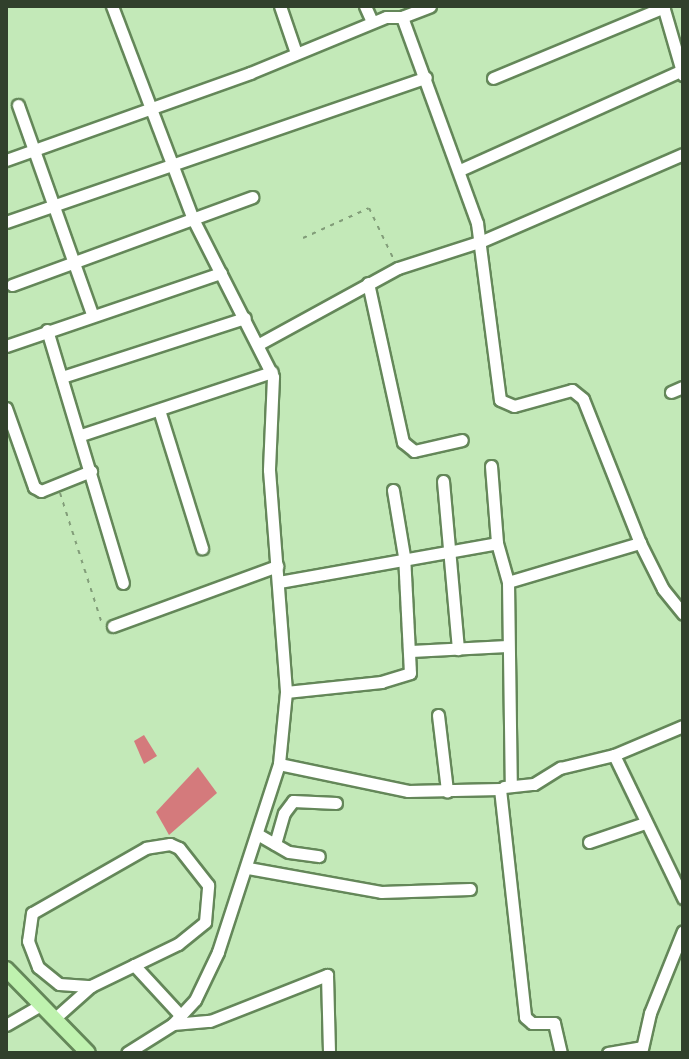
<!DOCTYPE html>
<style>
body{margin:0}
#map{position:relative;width:689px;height:1059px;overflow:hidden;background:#c3e9b8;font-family:"Titillium Web",sans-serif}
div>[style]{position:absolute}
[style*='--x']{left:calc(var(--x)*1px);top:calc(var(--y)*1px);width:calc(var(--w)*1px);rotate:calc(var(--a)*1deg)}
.forest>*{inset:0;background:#d47a7c}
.path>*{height:2px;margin-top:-1px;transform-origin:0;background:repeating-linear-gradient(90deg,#829d79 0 4px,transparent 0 10px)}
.roads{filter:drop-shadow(2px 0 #648759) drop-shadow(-2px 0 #648759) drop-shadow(0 2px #648759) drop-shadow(0 -2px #648759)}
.minor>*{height:11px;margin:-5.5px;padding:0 5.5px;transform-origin:5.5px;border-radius:5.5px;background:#fff}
.major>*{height:14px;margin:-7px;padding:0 7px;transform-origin:7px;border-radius:7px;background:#bff2af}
span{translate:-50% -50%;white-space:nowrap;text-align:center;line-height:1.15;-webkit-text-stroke:7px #fbfffa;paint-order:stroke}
.frame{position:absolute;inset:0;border:8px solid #31402c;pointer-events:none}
</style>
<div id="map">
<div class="forest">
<i style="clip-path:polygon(144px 735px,157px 756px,144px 764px,134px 741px)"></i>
<i style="clip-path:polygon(198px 767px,217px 793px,169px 835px,156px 812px)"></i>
</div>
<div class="path">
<i style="--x:303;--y:238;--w:72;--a:-24.4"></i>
<i style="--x:369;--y:208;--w:58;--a:64.3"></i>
<i style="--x:60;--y:493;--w:138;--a:72.2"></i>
</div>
<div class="roads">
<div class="minor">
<i style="--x:112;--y:6;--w:228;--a:69.2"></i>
<i style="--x:193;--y:219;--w:177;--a:63.1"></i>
<i style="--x:273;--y:377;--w:93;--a:92.5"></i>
<i style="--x:269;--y:470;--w:223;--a:85.6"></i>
<i style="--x:286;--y:692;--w:72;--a:95.6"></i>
<i style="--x:279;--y:764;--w:198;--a:108"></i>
<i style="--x:218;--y:952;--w:53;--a:115.6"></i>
<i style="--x:195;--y:1000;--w:33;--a:133"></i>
<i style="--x:173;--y:1024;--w:54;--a:147.8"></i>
<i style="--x:280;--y:6;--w:50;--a:71.2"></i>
<i style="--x:365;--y:6;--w:17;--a:66"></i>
<i style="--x:663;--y:6;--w:72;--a:73.8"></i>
<i style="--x:402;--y:17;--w:30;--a:-21"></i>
<i style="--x:493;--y:78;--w:185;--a:-22.5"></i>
<i style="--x:18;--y:105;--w:222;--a:70.5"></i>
<i style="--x:6;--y:160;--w:259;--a:-19.6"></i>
<i style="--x:250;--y:73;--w:147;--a:-22.4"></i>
<i style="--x:386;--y:17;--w:16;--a:0"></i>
<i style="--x:402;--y:17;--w:219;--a:70"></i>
<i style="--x:477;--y:223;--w:178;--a:82.6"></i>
<i style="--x:500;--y:400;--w:15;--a:23"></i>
<i style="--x:514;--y:406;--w:60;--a:-15.4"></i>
<i style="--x:572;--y:390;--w:14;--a:39"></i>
<i style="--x:583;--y:399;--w:155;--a:68.4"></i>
<i style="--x:640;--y:543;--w:51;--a:63.4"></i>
<i style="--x:663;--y:589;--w:32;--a:51"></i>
<i style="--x:460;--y:170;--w:244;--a:-24.2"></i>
<i style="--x:6;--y:222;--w:444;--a:-19"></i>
<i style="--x:368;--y:283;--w:163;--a:77.6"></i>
<i style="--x:403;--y:442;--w:14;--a:39"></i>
<i style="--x:414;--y:451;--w:49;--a:-12.9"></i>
<i style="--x:12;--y:285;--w:256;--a:-20.1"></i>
<i style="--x:47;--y:330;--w:264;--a:73.3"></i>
<i style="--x:259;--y:344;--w:158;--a:-28.7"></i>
<i style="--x:398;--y:268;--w:88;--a:-17.8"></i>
<i style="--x:482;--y:241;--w:219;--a:-23.4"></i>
<i style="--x:6;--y:346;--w:227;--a:-18.8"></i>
<i style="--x:62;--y:377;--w:192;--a:-17.9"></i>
<i style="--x:671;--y:392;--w:13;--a:-23"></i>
<i style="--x:6;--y:408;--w:84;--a:70.5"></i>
<i style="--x:34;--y:487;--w:8;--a:30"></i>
<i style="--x:41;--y:491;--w:54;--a:-21.8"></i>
<i style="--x:159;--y:410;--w:145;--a:72.7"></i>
<i style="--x:81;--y:435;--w:201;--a:-18.3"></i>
<i style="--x:491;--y:466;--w:77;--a:85.5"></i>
<i style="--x:497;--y:543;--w:41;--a:74.2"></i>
<i style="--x:508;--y:582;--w:203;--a:89.2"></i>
<i style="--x:443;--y:481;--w:169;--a:84.9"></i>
<i style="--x:279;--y:582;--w:221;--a:-10.1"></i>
<i style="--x:508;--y:582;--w:138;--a:-16.5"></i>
<i style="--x:113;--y:626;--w:175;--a:-20.1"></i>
<i style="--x:411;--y:651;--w:96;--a:-3"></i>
<i style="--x:286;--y:692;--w:96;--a:-6"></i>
<i style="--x:381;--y:682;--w:30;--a:-17"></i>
<i style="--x:410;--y:673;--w:117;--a:-92.9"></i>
<i style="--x:404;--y:556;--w:67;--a:-99.5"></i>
<i style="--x:438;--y:715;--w:77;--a:83.2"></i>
<i style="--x:614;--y:755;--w:159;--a:64.2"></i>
<i style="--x:279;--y:764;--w:132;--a:11.8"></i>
<i style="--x:408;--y:791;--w:92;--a:-1.2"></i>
<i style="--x:500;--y:789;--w:229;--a:83.7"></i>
<i style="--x:525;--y:1017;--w:9;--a:41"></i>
<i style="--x:532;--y:1023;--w:22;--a:0"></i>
<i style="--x:554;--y:1023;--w:31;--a:77"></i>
<i style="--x:504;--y:787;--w:30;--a:-6"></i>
<i style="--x:534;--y:784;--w:31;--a:-32"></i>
<i style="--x:560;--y:768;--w:56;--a:-13.5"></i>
<i style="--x:614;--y:755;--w:75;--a:-22.8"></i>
<i style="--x:259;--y:835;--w:34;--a:30"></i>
<i style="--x:289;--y:852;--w:30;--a:8"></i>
<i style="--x:589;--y:842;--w:59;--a:-18.7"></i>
<i style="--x:275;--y:844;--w:32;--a:-74"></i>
<i style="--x:284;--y:813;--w:15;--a:-53"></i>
<i style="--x:293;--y:801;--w:43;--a:2.7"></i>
<i style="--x:248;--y:868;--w:135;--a:10.2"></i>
<i style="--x:381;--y:892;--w:89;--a:-1.9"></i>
<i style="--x:134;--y:965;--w:69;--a:47.3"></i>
<i style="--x:54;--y:1019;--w:50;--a:-41.7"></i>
<i style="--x:91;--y:986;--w:97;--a:-25.8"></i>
<i style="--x:178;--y:944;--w:35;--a:-39"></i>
<i style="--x:205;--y:922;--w:37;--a:-85"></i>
<i style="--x:208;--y:885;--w:47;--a:-128.1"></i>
<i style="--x:179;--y:848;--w:10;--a:-156"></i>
<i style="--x:170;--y:844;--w:24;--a:171"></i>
<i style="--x:146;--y:848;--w:131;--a:150.3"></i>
<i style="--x:32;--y:913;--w:28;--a:98"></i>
<i style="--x:28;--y:941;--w:28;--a:69"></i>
<i style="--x:38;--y:967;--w:27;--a:39"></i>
<i style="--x:59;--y:984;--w:32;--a:4"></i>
<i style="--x:173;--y:1024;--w:37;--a:-5"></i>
<i style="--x:210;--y:1021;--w:126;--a:-21.5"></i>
<i style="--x:327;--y:975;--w:78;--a:88.5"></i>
<i style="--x:6;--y:1025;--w:39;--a:-30"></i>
<i style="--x:608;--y:1053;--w:34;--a:-10"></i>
<i style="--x:641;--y:1053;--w:41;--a:-77.3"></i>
<i style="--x:650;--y:1013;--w:88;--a:-68.1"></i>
</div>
<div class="major">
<i style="--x:6;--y:969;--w:117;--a:45.7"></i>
</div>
</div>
<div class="frame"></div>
</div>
